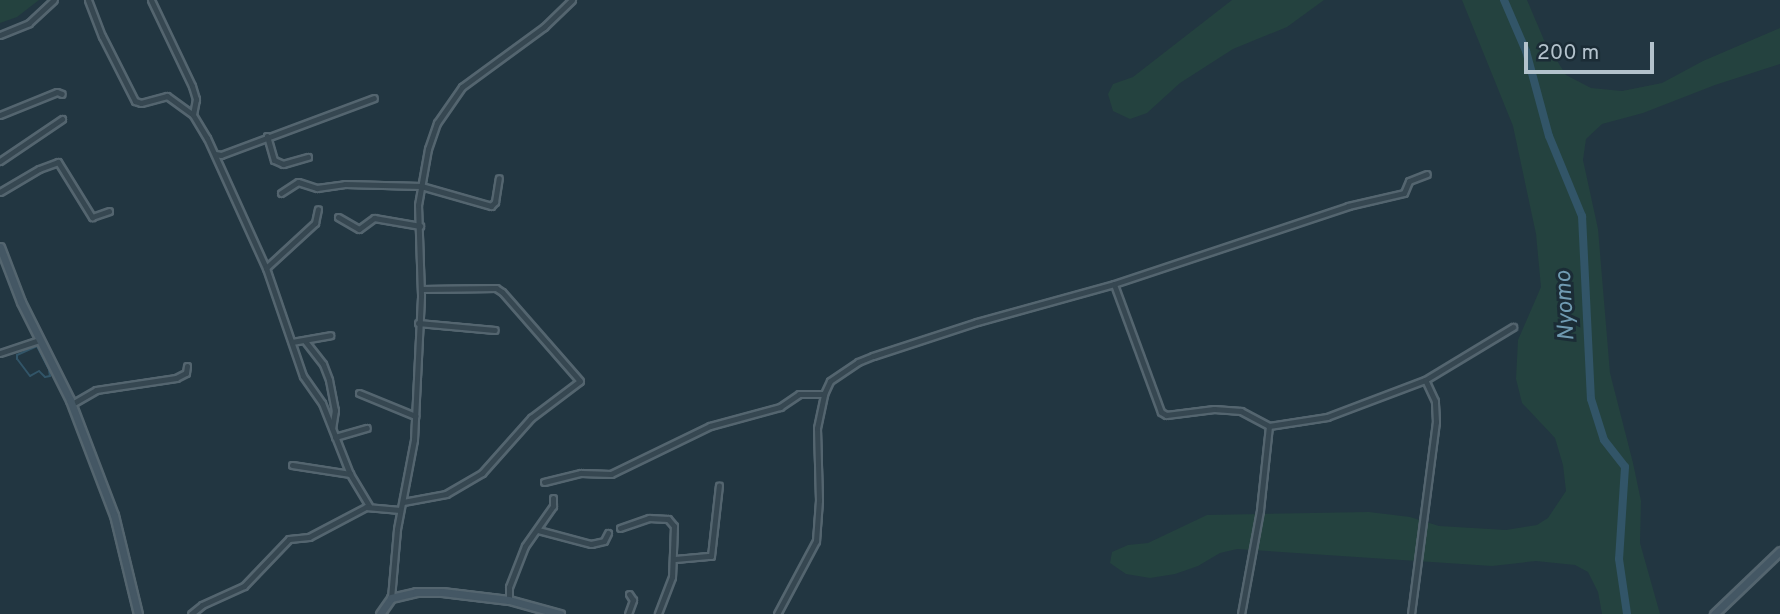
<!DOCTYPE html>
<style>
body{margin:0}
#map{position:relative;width:1780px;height:614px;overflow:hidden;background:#223641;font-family:Overpass,sans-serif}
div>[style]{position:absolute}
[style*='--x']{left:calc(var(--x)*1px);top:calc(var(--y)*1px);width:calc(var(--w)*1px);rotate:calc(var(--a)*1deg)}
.green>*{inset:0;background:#24423f}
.stream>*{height:2px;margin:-1px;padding:0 1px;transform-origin:1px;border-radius:1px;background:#325568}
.river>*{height:8px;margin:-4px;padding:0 4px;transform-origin:4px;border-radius:4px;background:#325568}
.roads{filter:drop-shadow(2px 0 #54656f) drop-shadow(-2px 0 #54656f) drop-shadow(0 2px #54656f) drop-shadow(0 -2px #54656f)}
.minor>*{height:5px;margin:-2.5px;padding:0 2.5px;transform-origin:2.5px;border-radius:2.5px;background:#364751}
.secondary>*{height:7px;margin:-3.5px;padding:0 3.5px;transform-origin:3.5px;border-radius:3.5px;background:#445764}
span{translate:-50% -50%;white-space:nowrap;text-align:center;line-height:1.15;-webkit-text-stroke:6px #1b2c36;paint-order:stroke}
.water-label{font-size:23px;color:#709bb2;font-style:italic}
.scale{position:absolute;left:1524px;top:42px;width:130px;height:32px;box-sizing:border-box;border:4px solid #b3c2cc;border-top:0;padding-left:9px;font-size:21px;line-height:24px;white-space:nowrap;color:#b3c2cc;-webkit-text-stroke:5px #1b2c36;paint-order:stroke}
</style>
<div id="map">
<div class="green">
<i style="clip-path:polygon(0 0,39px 0,17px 17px,0 23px)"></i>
<i style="clip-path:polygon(1232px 0,1324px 0,1287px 27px,1233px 49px,1180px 83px,1147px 113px,1130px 119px,1113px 111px,1108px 94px,1113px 84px,1133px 77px)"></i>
<i style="clip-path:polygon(1462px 0,1527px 0,1544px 40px,1566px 75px,1591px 88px,1622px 91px,1662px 83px,1703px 61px,1780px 28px,1780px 64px,1715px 85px,1643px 113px,1602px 124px,1586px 139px,1583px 160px,1598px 229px,1610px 373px,1633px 463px,1641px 501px,1640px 543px,1660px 614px,1602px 614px,1598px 592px,1588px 572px,1575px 565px,1536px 561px,1492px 566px,1237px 549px,1220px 553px,1198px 566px,1175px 574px,1150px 578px,1126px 574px,1110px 563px,1112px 552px,1128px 545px,1148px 543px,1207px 515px,1369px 512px,1410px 517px,1439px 526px,1506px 530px,1537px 525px,1548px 518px,1566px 491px,1563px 465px,1555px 438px,1522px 403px,1516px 379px,1518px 340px,1541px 287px,1536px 234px,1513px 126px)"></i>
</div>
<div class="stream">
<i style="--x:37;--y:346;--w:27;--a:63"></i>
<i style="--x:49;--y:370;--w:6;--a:81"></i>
<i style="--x:50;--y:376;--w:5;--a:169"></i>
<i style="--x:45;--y:377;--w:8;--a:-135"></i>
<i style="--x:39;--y:371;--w:10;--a:151"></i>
<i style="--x:30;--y:376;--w:21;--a:-127"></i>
<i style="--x:17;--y:359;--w:4;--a:-90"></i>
<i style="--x:17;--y:355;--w:22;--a:-24"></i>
</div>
<div class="river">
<i style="--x:1504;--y:0;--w:56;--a:66.7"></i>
<i style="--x:1526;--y:51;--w:88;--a:74.9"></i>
<i style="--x:1549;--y:136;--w:87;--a:67.6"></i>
<i style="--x:1582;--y:216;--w:183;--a:87.2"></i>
<i style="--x:1591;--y:399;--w:43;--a:72.4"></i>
<i style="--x:1604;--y:440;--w:34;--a:52"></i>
<i style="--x:1625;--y:467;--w:92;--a:93.7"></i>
<i style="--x:1619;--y:559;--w:56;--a:81.7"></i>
</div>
<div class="roads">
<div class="minor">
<i style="--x:88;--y:0;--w:39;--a:69"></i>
<i style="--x:102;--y:36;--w:73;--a:63.1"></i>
<i style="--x:135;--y:101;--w:6;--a:18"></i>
<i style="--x:141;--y:103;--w:27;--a:-15"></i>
<i style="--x:167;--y:96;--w:32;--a:36"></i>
<i style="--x:193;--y:115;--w:27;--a:59"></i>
<i style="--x:207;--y:138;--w:143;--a:65.6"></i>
<i style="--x:266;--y:268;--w:114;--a:71.1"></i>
<i style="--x:303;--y:376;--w:33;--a:55"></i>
<i style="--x:322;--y:403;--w:76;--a:68.5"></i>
<i style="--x:151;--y:0;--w:95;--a:64.5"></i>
<i style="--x:192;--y:86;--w:14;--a:73"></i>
<i style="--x:196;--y:99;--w:16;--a:101"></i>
<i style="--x:0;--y:35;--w:31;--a:-22"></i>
<i style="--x:29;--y:23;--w:34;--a:-43"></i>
<i style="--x:0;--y:115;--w:61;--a:-22"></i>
<i style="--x:57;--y:92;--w:5;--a:22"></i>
<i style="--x:267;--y:136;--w:25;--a:74"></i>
<i style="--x:274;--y:160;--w:10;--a:24"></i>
<i style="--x:283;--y:164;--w:26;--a:-16"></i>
<i style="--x:215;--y:154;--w:6;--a:9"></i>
<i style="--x:221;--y:155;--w:163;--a:-20.4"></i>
<i style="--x:0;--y:161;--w:75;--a:-34.1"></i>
<i style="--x:0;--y:192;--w:45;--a:-30.5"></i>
<i style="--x:39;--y:169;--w:20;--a:-20"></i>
<i style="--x:58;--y:162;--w:65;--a:58.3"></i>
<i style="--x:92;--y:217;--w:18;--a:-19"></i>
<i style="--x:281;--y:193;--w:20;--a:-33"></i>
<i style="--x:298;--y:182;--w:20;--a:18"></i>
<i style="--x:317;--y:188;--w:28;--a:-8"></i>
<i style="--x:345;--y:184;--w:76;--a:1.5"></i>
<i style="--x:421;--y:186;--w:73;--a:15.9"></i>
<i style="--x:491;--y:206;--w:6;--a:-45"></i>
<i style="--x:495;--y:202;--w:24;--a:-81"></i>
<i style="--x:338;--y:217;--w:24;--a:30"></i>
<i style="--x:359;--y:229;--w:19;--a:-36"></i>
<i style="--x:374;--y:218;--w:47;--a:9.9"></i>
<i style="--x:266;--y:268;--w:67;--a:-42.6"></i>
<i style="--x:315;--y:223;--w:14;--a:-78"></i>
<i style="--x:418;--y:323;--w:77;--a:5.2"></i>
<i style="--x:305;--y:341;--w:29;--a:52"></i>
<i style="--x:323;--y:364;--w:17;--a:69"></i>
<i style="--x:329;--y:380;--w:31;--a:79"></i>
<i style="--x:335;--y:410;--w:18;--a:99"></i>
<i style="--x:292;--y:342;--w:39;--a:-10"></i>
<i style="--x:0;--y:353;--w:41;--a:-18.4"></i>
<i style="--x:359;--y:393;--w:61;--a:22.3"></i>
<i style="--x:72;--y:404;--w:28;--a:-30"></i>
<i style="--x:96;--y:390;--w:81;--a:-8.5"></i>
<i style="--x:176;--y:378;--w:11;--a:-27"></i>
<i style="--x:186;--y:373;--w:7;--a:-82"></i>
<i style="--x:1269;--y:426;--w:32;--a:-152"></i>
<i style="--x:1241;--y:411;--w:27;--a:-176"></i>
<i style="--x:1214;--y:409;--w:48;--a:172.9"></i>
<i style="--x:1166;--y:415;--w:6;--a:-149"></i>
<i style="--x:1161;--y:412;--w:136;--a:-110.2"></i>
<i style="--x:1114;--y:284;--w:247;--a:-18.4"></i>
<i style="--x:1348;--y:206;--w:57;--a:-13.1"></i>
<i style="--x:1404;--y:193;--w:13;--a:-67"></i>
<i style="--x:1409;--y:181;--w:19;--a:-21"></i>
<i style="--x:335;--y:437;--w:33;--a:-16"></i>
<i style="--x:292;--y:465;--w:59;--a:8.8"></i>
<i style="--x:350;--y:474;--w:37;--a:59"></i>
<i style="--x:544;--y:482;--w:38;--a:-14"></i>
<i style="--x:581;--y:473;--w:30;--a:2"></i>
<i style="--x:611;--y:474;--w:110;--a:-25.9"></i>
<i style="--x:710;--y:426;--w:73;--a:-15.2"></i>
<i style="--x:780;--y:407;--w:23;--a:-34"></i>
<i style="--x:799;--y:394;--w:25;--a:0"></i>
<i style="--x:403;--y:502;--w:44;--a:-10.5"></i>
<i style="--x:446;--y:494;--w:42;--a:-30.3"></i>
<i style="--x:482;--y:473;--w:74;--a:-48.3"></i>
<i style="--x:531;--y:418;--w:61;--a:-37.1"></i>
<i style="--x:580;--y:381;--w:118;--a:-131.2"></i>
<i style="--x:502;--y:292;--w:7;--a:-146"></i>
<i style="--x:496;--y:288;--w:74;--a:179.2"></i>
<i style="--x:620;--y:528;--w:31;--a:-19"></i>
<i style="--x:649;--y:518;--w:19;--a:3"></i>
<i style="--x:668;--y:519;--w:9;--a:49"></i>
<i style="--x:674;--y:526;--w:51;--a:92.2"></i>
<i style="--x:672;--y:577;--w:40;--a:111"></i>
<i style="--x:538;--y:530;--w:55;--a:14.8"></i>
<i style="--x:591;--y:544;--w:13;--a:-13"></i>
<i style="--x:604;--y:541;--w:9;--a:-63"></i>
<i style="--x:675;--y:559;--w:36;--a:-5"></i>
<i style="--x:711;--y:556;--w:71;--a:-83.6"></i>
<i style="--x:391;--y:598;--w:69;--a:-85"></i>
<i style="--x:397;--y:529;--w:91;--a:-79.2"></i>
<i style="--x:414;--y:440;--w:145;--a:-87.2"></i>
<i style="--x:421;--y:295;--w:90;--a:-91.9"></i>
<i style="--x:418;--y:205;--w:57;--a:-79.9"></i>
<i style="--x:428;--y:149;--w:28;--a:-71"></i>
<i style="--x:437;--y:123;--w:44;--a:-55.2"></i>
<i style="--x:462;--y:87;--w:102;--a:-36.2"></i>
<i style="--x:544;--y:27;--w:39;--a:-44"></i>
<i style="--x:509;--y:600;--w:13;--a:-90"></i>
<i style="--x:509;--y:587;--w:44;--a:-68.7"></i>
<i style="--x:525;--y:546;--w:49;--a:-55"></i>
<i style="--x:553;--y:506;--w:8;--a:-90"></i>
<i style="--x:191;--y:614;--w:14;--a:-39"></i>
<i style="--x:202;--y:605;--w:46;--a:-24.3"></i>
<i style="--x:244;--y:586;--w:65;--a:-46.2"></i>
<i style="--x:289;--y:539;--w:20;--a:-6"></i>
<i style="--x:309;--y:537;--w:64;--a:-27.8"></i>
<i style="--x:366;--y:507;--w:34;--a:5"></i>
<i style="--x:628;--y:614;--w:15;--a:-70"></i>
<i style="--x:633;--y:600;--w:7;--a:-124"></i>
<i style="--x:777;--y:614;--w:83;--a:-61.9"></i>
<i style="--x:816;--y:541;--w:41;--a:-85.8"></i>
<i style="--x:819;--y:500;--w:72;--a:-91.6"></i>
<i style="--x:817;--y:428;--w:35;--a:-78"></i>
<i style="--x:824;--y:394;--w:14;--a:-65"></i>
<i style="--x:830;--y:381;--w:34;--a:-34"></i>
<i style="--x:858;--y:362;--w:16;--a:-22"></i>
<i style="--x:873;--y:356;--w:109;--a:-18.1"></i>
<i style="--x:977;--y:322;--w:142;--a:-15.5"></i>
<i style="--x:1241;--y:614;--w:106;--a:-79.6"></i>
<i style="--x:1260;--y:510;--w:84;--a:-83.9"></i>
<i style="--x:1269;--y:426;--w:59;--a:-8.8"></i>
<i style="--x:1327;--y:417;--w:105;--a:-20.7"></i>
<i style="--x:1425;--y:380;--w:103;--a:-31.1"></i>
<i style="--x:1411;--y:614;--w:194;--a:-82.6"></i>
<i style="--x:1436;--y:422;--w:21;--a:-93"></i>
<i style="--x:1435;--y:401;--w:23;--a:-115"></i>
</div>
<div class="secondary">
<i style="--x:0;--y:247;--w:59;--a:69.1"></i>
<i style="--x:21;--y:302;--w:110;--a:63.4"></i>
<i style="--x:70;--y:400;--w:123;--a:69.1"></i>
<i style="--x:114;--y:515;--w:102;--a:76.4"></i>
<i style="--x:380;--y:614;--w:19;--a:-55"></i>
<i style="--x:391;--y:598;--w:26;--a:-13"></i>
<i style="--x:416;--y:592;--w:26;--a:0"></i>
<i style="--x:442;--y:592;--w:67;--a:6.8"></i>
<i style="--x:509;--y:600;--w:53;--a:15.4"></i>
<i style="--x:1714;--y:614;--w:91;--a:-43.7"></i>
</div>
</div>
<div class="water-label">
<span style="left:1567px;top:306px;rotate:-93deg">Nyomo</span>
</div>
<div class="scale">200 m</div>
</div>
